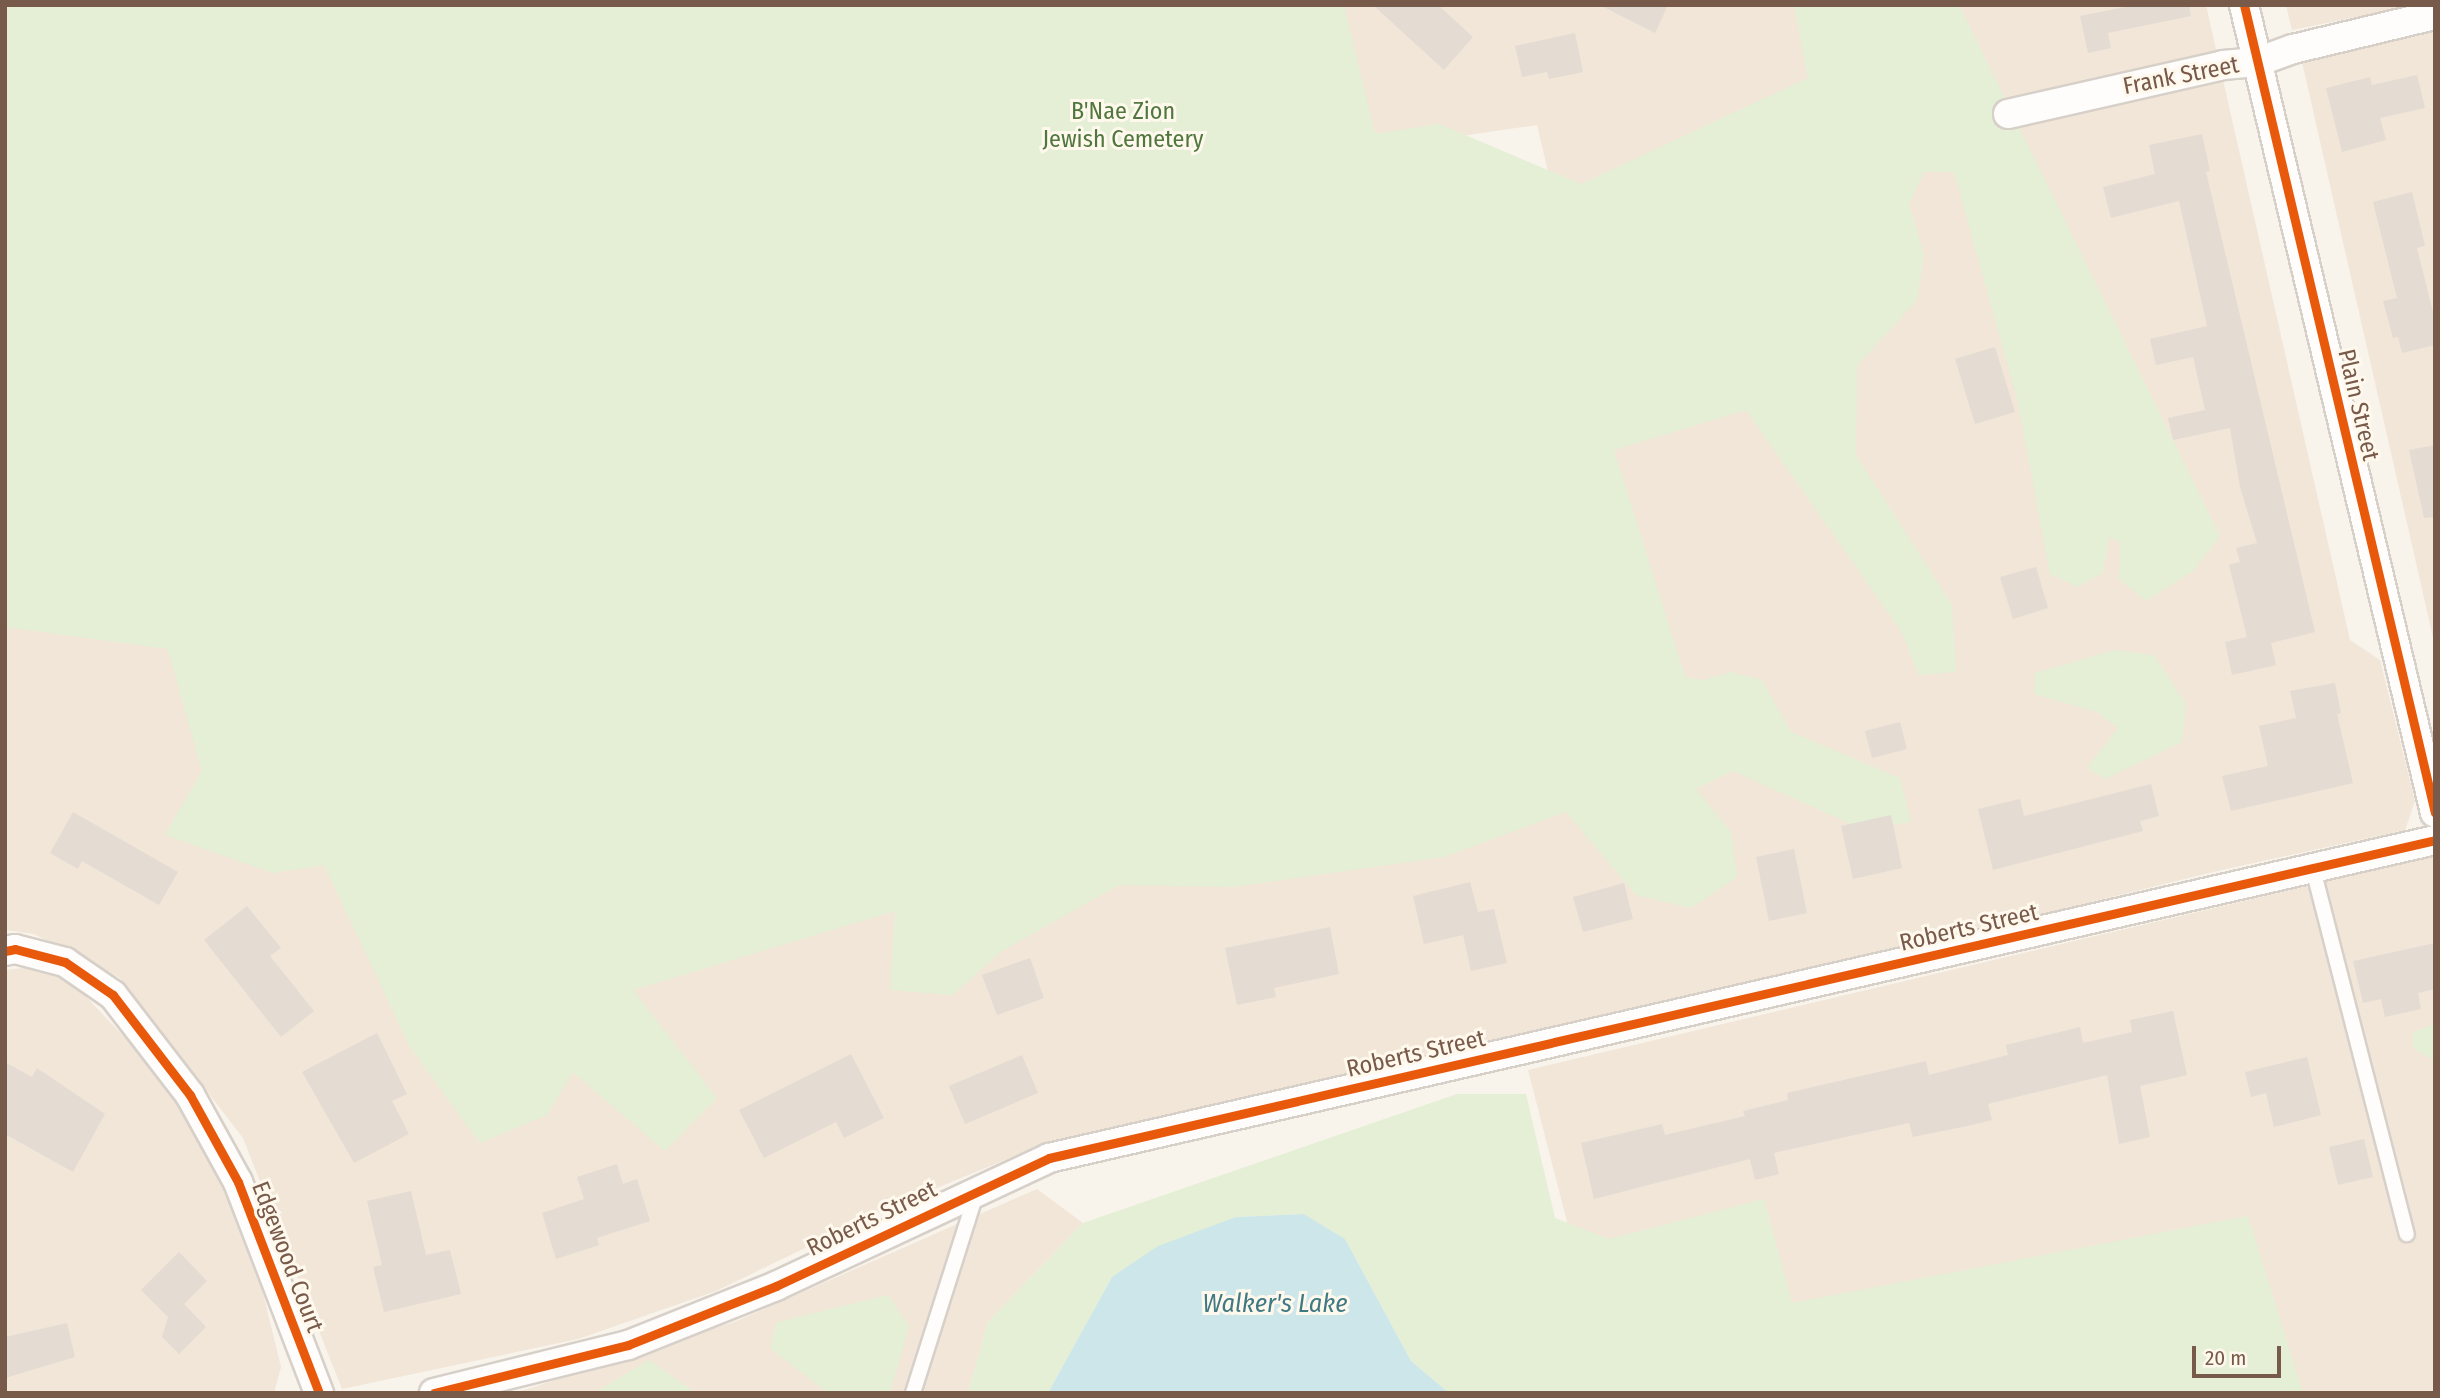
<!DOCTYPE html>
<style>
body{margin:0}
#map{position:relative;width:2440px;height:1398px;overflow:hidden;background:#f8f3eb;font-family:"Fira Sans Condensed",sans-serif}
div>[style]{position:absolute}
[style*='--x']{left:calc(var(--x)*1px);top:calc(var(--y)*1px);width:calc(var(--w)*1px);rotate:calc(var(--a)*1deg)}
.residential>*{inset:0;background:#f1e6d8}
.green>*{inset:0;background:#e4efd6}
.water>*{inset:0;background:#cde6e9}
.building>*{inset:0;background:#e4dbd3}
.roads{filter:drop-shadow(2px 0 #d7d0c9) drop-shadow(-2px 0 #d7d0c9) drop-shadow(0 2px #d7d0c9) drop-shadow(0 -2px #d7d0c9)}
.service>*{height:14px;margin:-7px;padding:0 7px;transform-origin:7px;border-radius:7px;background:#fefdfc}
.minor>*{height:28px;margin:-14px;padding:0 14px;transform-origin:14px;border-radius:14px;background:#fefdfc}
.cycleway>*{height:9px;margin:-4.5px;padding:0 4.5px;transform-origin:4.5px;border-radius:4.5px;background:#e8590c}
span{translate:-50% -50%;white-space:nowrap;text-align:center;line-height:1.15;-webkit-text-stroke:6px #fff8ed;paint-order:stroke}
.street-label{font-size:24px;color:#785a4a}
.park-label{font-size:24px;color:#50783e}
.water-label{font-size:26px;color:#3f7a84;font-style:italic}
.frame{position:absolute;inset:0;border:7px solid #785a4a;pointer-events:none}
.scale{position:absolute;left:2192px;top:1346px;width:89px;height:32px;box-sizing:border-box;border:4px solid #785a4a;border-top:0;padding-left:9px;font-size:21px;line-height:24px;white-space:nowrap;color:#785a4a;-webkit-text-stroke:5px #fff8ed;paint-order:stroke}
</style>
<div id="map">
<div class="residential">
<i style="clip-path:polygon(1324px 5px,2206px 5px,2350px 640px,2380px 660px,2415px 801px,2405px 830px,2217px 871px,1565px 1031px,1051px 1141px,888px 1208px,716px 1291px,578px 1339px,342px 1389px,243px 1138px,120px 978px,34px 934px,5px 930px,5px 493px,632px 990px,895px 910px,1680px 731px,1537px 125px,1358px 151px)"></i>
<i style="clip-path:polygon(2286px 5px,2415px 5px,2292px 30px)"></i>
<i style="clip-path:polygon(2435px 32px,2435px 646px,2302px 62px)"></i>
<i style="clip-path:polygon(2435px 856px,2435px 1393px,1611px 1393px,1528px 1070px)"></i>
<i style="clip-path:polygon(34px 967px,73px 983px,144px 1058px,209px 1150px,257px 1269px,281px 1367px,274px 1393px,5px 1393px,5px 970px)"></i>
<i style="clip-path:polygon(1037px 1189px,1083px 1223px,988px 1322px,968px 1393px,515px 1393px,737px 1321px)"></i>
</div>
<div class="green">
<i style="clip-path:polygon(5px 5px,1344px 5px,1375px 134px,1439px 124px,1581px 184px,1808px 78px,1794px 5px,1959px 5px,2220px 536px,2193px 571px,2146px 601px,2119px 579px,2120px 542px,2109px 537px,2103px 573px,2078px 587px,2050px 574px,2018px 402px,1954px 172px,1924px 172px,1909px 204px,1924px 255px,1917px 300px,1857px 366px,1856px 455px,1952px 605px,1956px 672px,1919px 675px,1901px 631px,1746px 410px,1614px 450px,1685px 677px,1704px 680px,1731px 672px,1762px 680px,1791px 732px,1900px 778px,1911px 822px,1862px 829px,1733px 771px,1696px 789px,1731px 832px,1737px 877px,1691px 908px,1636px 895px,1566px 812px,1444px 857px,1234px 887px,1119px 885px,1002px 951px,953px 995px,890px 990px,895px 911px,633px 990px,717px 1098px,665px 1151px,573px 1072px,547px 1115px,480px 1143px,410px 1047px,324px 865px,273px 873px,165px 835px,202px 771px,168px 649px,5px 627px)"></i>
<i style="clip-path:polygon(2115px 650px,2154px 655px,2186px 704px,2182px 742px,2105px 779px,2087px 768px,2118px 728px,2097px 712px,2034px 694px,2035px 673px)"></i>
<i style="clip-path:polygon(2435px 1024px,2435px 1061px,2413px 1048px,2413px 1032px)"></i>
<i style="clip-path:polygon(1457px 1094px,1526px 1094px,1555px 1218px,1609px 1239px,1764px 1199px,1792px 1303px,2248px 1216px,2303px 1393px,1449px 1393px,1411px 1361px,1345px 1239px,1304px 1214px,1236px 1217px,1112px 1277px,1048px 1393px,968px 1393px,988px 1322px,1083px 1223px)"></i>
<i style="clip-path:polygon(888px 1295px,909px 1326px,890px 1393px,828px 1393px,770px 1348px,777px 1322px)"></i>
<i style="clip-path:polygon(649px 1360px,696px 1393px,594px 1393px)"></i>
</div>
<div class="water">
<i style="clip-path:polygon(1304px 1214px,1345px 1239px,1411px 1361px,1449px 1393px,1048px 1393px,1112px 1277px,1158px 1246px,1236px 1217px)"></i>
</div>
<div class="building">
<i style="clip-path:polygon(1373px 5px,1438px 5px,1473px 37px,1444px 70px)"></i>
<i style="clip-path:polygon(1600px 5px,1668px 5px,1655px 33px)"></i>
<i style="clip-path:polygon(2135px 5px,2189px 5px,2191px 16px,2108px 33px,2111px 48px,2088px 53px,2080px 16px)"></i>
<i style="clip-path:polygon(1575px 33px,1583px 72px,1549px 79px,1547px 72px,1522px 77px,1515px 46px)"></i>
<i style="clip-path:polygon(2417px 75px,2425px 108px,2380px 118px,2386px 140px,2342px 152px,2326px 88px,2370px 77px,2372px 85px)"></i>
<i style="clip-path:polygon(2202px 134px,2210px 171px,2206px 172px,2315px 632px,2271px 643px,2276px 665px,2232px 675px,2225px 642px,2247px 637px,2229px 565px,2240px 562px,2236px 548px,2257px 543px,2240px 487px,2230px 428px,2173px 440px,2168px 418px,2205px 410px,2193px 357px,2156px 365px,2150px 339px,2207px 326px,2179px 201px,2111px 218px,2103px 187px,2155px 174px,2149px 145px)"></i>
<i style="clip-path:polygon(2412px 192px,2425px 246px,2417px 248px,2435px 320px,2435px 345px,2402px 353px,2398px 337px,2393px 338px,2383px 301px,2397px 298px,2373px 202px)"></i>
<i style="clip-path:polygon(1995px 347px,2015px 412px,1975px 424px,1955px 359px)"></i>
<i style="clip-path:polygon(2435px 445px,2435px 517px,2424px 518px,2409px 450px)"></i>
<i style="clip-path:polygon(2036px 567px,2048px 608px,2013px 619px,2000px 577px)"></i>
<i style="clip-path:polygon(2335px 683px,2341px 713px,2337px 714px,2353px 783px,2231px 811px,2222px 776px,2268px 766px,2259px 726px,2296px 718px,2290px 691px)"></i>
<i style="clip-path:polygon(1900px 722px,1907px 749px,1872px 758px,1865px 731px)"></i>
<i style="clip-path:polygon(2151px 784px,2159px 816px,2140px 821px,2143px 831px,1993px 870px,1978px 809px,2020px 799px,2024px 816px)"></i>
<i style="clip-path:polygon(73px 812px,178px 872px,159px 905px,82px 861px,78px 869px,50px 853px)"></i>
<i style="clip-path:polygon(1891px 815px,1902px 868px,1853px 879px,1841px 826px)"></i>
<i style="clip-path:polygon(1794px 849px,1807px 913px,1769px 921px,1756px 857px)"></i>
<i style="clip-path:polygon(1470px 882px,1478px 912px,1494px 909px,1507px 963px,1471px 971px,1463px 935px,1424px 944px,1413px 896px)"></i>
<i style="clip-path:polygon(1624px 883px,1633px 919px,1583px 932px,1573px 897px)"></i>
<i style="clip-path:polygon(247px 906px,281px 948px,270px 956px,314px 1011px,281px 1037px,204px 940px)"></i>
<i style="clip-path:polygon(1330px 927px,1339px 974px,1274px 988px,1276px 997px,1237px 1005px,1225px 948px)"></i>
<i style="clip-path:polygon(2435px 943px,2435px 989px,2418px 993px,2421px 1009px,2385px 1017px,2381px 999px,2363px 1003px,2353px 961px)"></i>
<i style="clip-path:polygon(1030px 958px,1044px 998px,997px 1015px,982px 975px)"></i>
<i style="clip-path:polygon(2173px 1011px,2187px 1075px,2140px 1086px,2150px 1137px,2119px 1144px,2107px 1075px,1988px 1104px,1992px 1120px,1967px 1126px,1913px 1137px,1909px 1123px,1774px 1153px,1779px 1174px,1755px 1180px,1750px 1159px,1594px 1199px,1581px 1143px,1662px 1124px,1665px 1135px,1745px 1116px,1743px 1111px,1788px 1100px,1787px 1093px,1926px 1061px,1929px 1075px,2008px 1055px,2006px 1045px,2080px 1027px,2083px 1043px,2132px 1032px,2130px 1020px)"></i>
<i style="clip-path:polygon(377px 1033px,407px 1094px,392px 1101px,409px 1134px,354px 1163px,302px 1072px)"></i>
<i style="clip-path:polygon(851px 1054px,884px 1118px,844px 1138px,836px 1122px,764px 1158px,739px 1110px)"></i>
<i style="clip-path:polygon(1022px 1055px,1038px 1093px,965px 1124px,949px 1086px)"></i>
<i style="clip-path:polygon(2307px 1057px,2321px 1115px,2274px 1127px,2266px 1093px,2251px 1097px,2245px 1072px)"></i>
<i style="clip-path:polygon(5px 1062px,32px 1077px,37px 1068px,105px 1114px,73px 1172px,5px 1134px)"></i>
<i style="clip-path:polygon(2364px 1139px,2373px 1177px,2338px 1185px,2329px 1147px)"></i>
<i style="clip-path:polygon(617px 1164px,623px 1184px,637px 1179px,650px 1221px,597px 1238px,599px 1245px,556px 1259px,542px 1213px,584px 1199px,577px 1177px)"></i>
<i style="clip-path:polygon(411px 1191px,426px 1255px,450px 1250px,461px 1294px,384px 1312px,373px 1267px,382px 1265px,367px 1201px)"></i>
<i style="clip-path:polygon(179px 1252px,207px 1281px,184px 1304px,206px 1327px,179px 1354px,162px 1337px,168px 1317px,141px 1290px)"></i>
<i style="clip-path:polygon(67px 1323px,75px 1357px,5px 1378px,5px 1337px)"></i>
</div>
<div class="roads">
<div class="service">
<i style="--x:2313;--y:869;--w:377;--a:75.6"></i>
<i style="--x:913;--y:1393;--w:212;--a:-72.4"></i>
</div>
<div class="minor">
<i style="--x:2244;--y:5;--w:830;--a:76.7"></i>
<i style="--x:2008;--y:114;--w:221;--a:-12.8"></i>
<i style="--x:2223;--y:65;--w:34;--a:-5"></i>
<i style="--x:2257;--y:62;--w:38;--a:-20"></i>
<i style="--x:2293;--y:49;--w:146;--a:-13.5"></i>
<i style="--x:5;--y:951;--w:10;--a:-11"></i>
<i style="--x:15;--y:949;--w:52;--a:14.6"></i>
<i style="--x:65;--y:962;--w:58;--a:34.5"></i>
<i style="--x:113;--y:995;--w:126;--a:52.4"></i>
<i style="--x:190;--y:1095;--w:99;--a:61.1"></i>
<i style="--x:238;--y:1182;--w:226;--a:69"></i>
<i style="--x:434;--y:1393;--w:200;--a:-13.9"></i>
<i style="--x:628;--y:1345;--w:159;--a:-21.7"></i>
<i style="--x:776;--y:1286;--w:302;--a:-25.1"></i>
<i style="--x:1049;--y:1158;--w:1422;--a:-12.92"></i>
</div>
</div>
<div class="cycleway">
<i style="--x:2244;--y:5;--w:830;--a:76.7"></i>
<i style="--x:5;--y:951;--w:10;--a:-11"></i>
<i style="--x:15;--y:949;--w:52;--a:14.6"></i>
<i style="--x:65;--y:962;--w:58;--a:34.5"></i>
<i style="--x:113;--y:995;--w:126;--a:52.4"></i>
<i style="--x:190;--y:1095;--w:99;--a:61.1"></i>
<i style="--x:238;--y:1182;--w:226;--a:69"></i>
<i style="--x:434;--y:1393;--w:200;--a:-13.9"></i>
<i style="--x:628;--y:1345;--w:159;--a:-21.7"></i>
<i style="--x:776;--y:1286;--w:302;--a:-25.1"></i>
<i style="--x:1049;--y:1158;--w:1422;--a:-12.92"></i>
</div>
<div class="street-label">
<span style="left:2181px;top:76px;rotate:-11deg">Frank Street</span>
<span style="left:2358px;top:405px;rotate:77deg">Plain Street</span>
<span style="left:1969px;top:928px;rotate:-13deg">Roberts Street</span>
<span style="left:1416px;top:1054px;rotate:-13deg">Roberts Street</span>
<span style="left:872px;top:1219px;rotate:-26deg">Roberts Street</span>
<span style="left:287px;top:1257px;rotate:69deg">Edgewood Court</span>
</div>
<div class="park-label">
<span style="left:1123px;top:126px">B'Nae Zion<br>Jewish Cemetery</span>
</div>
<div class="water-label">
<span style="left:1275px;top:1304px">Walker's Lake</span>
</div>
<div class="frame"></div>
<div class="scale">20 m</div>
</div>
